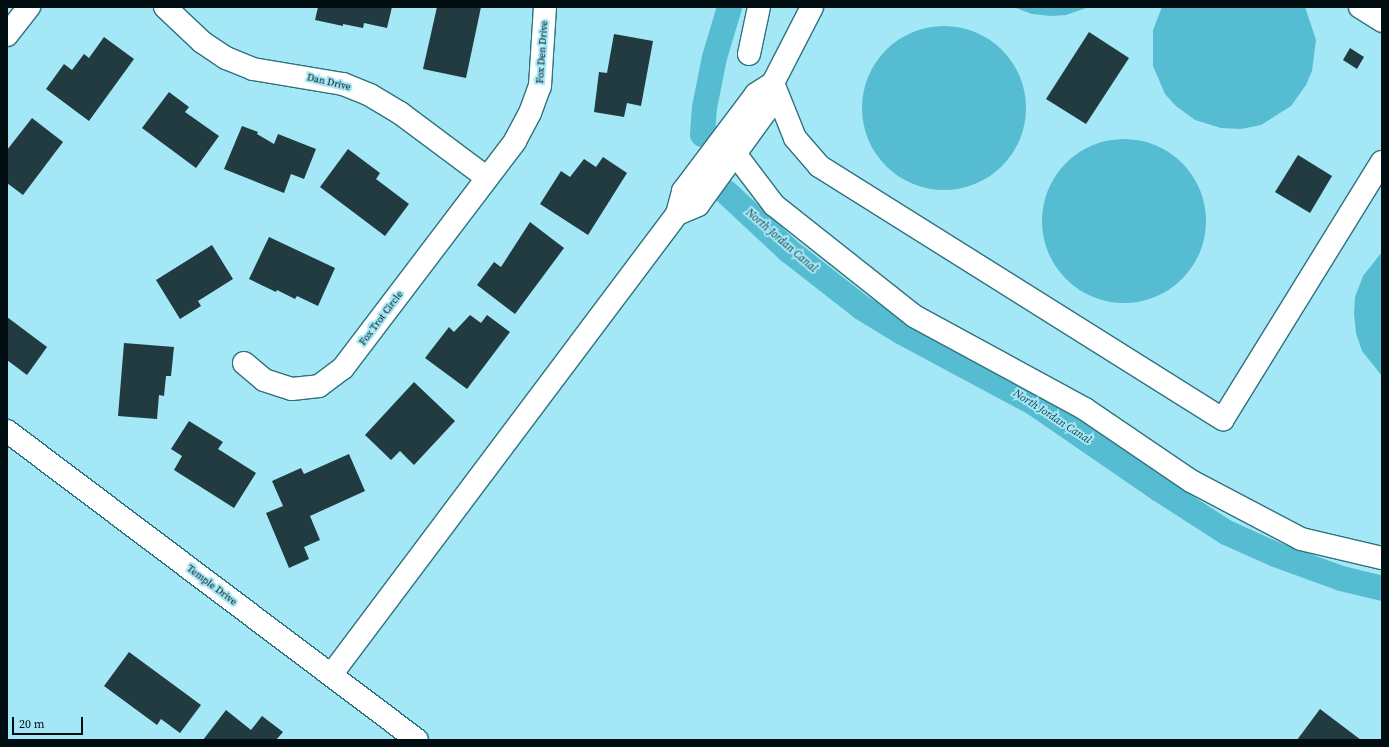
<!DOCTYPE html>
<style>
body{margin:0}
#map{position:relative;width:1389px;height:747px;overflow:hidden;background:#a4e7f6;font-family:"Source Serif 4",serif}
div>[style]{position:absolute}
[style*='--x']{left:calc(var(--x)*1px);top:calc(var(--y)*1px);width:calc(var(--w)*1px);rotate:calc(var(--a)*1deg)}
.water>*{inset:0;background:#55bcd1}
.round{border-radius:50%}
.canal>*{height:25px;margin:-12.5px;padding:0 12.5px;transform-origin:12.5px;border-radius:12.5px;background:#55bcd1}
.building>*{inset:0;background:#213b41}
.roads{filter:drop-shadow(1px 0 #2f727f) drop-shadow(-1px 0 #2f727f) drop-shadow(0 1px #2f727f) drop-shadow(0 -1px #2f727f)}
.minor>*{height:22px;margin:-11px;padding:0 11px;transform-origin:11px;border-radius:11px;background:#fff}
span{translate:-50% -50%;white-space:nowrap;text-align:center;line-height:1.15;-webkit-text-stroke:4px #a4e7f6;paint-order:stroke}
.street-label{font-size:10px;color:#000e12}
.water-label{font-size:11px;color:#1b3b42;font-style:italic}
.frame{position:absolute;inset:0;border:8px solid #000e12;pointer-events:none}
.scale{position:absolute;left:12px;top:717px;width:71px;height:18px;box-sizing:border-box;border:2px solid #000e12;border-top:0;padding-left:5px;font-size:12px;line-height:14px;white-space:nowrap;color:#000e12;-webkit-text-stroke:3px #a4e7f6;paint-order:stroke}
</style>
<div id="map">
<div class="water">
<i style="clip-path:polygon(1013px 7px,1089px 7px,1066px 15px,1051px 16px,1032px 14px)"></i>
<i style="clip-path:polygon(1162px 7px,1305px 7px,1316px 40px,1312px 71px,1306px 85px,1291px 106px,1261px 125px,1241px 129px,1221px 128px,1195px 120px,1176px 106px,1165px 94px,1153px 66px,1153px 30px)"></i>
<i class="round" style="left:862px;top:26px;width:164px;height:164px"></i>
<i class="round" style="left:1042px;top:139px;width:164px;height:164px"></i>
<i style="clip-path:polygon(1382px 252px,1382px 376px,1362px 351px,1356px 333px,1354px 314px,1355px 297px,1363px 276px)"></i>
</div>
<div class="canal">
<i style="--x:702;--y:134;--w:27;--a:-86"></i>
<i style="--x:704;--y:107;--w:51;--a:-78.7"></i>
<i style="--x:714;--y:57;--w:52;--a:-73.3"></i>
<i style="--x:726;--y:192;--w:85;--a:43.1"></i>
<i style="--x:788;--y:250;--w:93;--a:38"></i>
<i style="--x:861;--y:307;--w:46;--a:31.6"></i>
<i style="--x:900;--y:331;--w:152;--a:28.2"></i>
<i style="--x:1034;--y:403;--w:152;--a:34.5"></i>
<i style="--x:1159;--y:489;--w:80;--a:32.7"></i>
<i style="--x:1226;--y:532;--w:54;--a:24.2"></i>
<i style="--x:1275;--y:554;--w:70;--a:20"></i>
<i style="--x:1341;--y:578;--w:42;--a:13.7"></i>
</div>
<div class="building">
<i style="clip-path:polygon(318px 7px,392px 7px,387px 28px,364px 23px,363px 28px,343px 24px,343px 26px,315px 20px)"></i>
<i style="clip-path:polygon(437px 7px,481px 7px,466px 78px,423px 69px)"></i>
<i style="clip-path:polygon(1089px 32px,1129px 58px,1086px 124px,1046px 99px)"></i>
<i style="clip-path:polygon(614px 34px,653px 41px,641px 106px,627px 103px,624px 117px,594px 112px,599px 72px,607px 73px)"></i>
<i style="clip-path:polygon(104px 37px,134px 59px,89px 121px,46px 89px,64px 64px,72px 70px,84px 54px,89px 58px)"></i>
<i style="clip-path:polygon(1350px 48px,1364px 57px,1357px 69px,1343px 60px)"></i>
<i style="clip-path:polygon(169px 92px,189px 107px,185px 112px,219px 136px,196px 168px,142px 128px)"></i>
<i style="clip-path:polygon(32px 118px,63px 142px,23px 195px,7px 183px,7px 150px)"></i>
<i style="clip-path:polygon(242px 126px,258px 132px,257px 134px,274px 144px,278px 134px,316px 149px,304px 179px,291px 174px,284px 193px,224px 169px)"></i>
<i style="clip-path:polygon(348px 149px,380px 173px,376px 179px,409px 204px,385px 236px,320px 187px)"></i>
<i style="clip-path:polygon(1298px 155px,1332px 176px,1310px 213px,1275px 192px)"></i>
<i style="clip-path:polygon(603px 157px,627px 173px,588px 235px,540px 204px,561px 171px,570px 177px,584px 159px,596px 167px)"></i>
<i style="clip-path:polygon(530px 222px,564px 248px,515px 314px,477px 285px,494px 262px,501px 267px)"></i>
<i style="clip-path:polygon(269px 237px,335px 268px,318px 306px,297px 296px,295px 299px,277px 290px,276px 292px,249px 279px)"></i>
<i style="clip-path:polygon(212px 245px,233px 279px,198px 301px,201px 306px,180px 319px,156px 280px)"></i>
<i style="clip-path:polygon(470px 315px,481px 323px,487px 315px,510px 332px,467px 389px,425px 358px,449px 327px,454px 332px)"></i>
<i style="clip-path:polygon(7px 317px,47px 347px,27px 375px,7px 360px)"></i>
<i style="clip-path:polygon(124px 343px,174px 347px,171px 376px,166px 376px,164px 396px,159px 395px,157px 419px,118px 416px)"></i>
<i style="clip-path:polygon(414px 382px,455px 421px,414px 465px,400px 451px,391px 460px,365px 435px)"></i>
<i style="clip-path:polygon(189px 421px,223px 442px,218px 449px,256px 473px,234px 508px,174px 470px,182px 456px,171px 449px)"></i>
<i style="clip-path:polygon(349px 454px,365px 491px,310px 516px,320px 540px,304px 547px,309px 559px,289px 568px,266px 513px,283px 506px,272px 481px,301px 468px,304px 474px)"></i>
<i style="clip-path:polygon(129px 652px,201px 705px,180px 733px,161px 719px,157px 725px,104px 686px)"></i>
<i style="clip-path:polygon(1320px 709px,1361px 740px,1297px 740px)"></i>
<i style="clip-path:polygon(226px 710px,251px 730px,262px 716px,283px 732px,276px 740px,203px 740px)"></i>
</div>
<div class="roads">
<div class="minor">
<i style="--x:165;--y:7;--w:51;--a:43.4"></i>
<i style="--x:202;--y:42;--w:29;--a:34"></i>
<i style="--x:226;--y:58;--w:29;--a:22"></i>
<i style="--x:253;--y:69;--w:91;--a:9.5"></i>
<i style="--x:343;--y:84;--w:29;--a:22"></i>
<i style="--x:370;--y:95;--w:35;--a:31"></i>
<i style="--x:400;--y:113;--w:107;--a:36.7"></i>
<i style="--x:1360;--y:7;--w:26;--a:32"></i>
<i style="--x:7;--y:35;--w:36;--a:-52"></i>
<i style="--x:749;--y:54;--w:48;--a:-78"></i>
<i style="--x:773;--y:83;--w:59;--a:68.2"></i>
<i style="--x:795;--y:138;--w:37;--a:49"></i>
<i style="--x:819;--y:166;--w:477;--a:32.1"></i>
<i style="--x:1223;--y:419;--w:302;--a:-58.3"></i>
<i style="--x:736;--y:155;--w:63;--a:52.8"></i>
<i style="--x:774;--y:205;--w:179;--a:38.4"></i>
<i style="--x:914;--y:316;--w:195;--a:28.5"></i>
<i style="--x:1085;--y:409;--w:128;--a:34.2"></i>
<i style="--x:1191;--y:481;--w:124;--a:27.8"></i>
<i style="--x:1301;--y:539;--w:83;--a:13.2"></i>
<i style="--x:677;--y:214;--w:23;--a:-23"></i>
<i style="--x:698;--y:205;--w:116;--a:-54.1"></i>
<i style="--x:766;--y:111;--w:29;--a:-76"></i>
<i style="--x:773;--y:83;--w:85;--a:-62.8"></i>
<i style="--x:244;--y:363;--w:26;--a:40"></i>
<i style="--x:264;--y:380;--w:29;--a:18"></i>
<i style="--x:292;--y:389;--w:27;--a:-6"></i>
<i style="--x:319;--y:386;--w:30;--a:-37"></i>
<i style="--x:343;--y:368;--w:285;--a:-52.8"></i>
<i style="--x:515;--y:141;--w:32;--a:-62"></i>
<i style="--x:530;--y:113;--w:29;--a:-70"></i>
<i style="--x:540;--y:86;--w:79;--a:-86.4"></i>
<i style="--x:7;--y:431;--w:513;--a:37"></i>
<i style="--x:331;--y:675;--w:576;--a:-53.11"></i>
<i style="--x:677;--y:214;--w:24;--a:-75"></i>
<i style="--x:683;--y:191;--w:121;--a:-53"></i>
<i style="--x:756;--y:94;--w:20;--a:-33"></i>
</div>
</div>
<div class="street-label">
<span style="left:542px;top:52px;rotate:-86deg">Fox Den Drive</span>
<span style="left:329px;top:82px;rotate:13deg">Dan Drive</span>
<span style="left:381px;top:318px;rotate:-53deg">Fox Trot Circle</span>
<span style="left:212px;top:585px;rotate:37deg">Temple Drive</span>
</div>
<div class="water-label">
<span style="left:781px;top:241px;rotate:41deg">North Jordan Canal</span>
<span style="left:1052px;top:417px;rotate:33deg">North Jordan Canal</span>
</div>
<div class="frame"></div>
<div class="scale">20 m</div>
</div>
